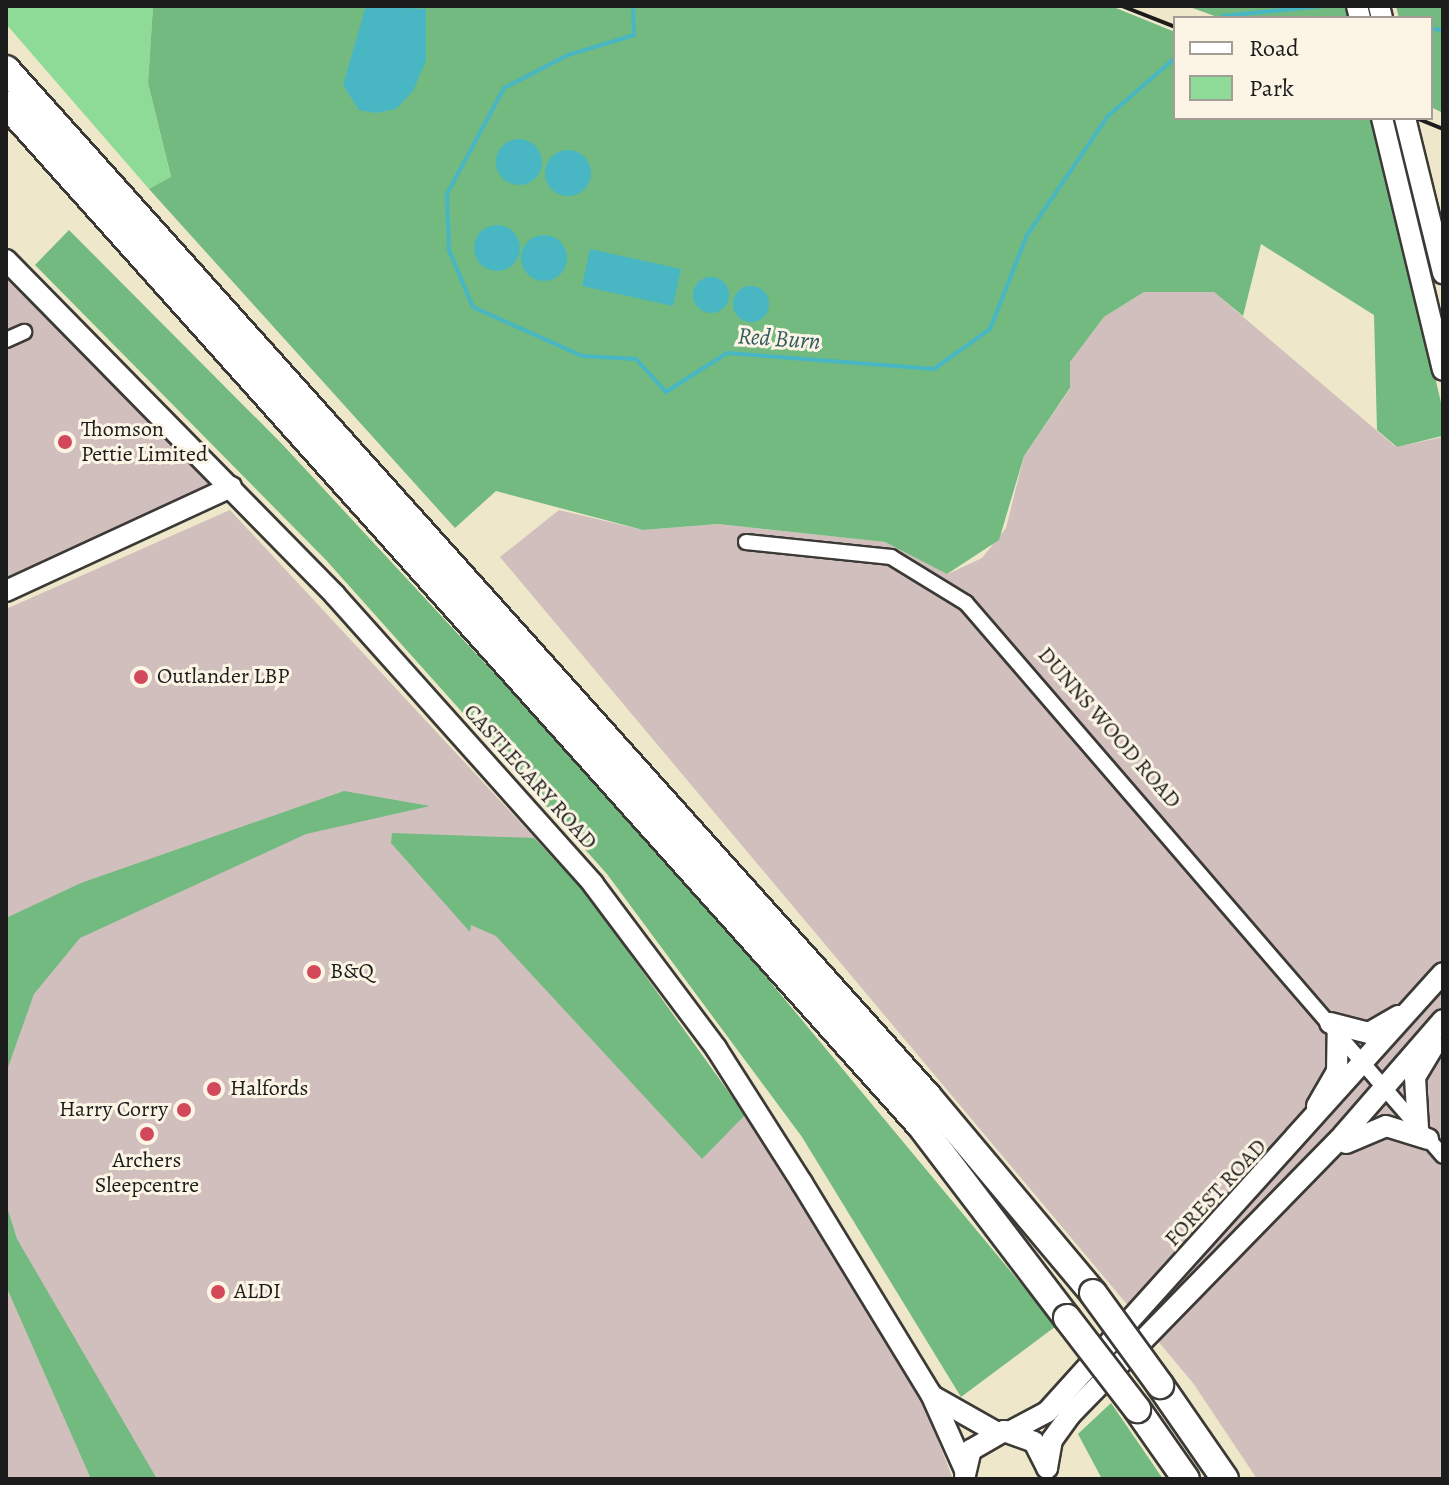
<!DOCTYPE html>
<style>
body{margin:0}
#map{position:relative;width:1449px;height:1485px;overflow:hidden;background:#eee7c9;font-family:Alegreya,serif}
div>[style]{position:absolute}
[style*='--x']{left:calc(var(--x)*1px);top:calc(var(--y)*1px);width:calc(var(--w)*1px);rotate:calc(var(--a)*1deg)}
.industrial>*{inset:0;background:#d1bfbd}
.green>*{inset:0;background:#8eda97}
.forest>*{inset:0;background:#72ba80}
.water>*{inset:0;background:#48b6c3}
.round{border-radius:50%}
.stream>*{height:4px;margin:-2px;padding:0 2px;transform-origin:2px;border-radius:2px;background:#48b6c3}
.roads{filter:drop-shadow(2px 0 #3c3a36) drop-shadow(-2px 0 #3c3a36) drop-shadow(0 2px #3c3a36) drop-shadow(0 -2px #3c3a36)}
.street>*{height:14px;margin:-7px;padding:0 7px;transform-origin:7px;border-radius:7px;background:#fff}
.secondary>*{height:20px;margin:-10px;padding:0 10px;transform-origin:10px;border-radius:10px;background:#fff}
.highway>*{height:26px;margin:-13px;padding:0 13px;transform-origin:13px;border-radius:13px;background:#fff}
.rail>*{height:4px;margin:-2px;padding:0 2px;transform-origin:2px;border-radius:2px;background:#1c1c1c}
.bridges{filter:drop-shadow(2px 0 #3c3a36) drop-shadow(-2px 0 #3c3a36) drop-shadow(0 2px #3c3a36) drop-shadow(0 -2px #3c3a36)}
.highway-bridge>*{height:26px;margin:-13px;padding:0 13px;transform-origin:13px;border-radius:13px;background:#fff}
.dots>*{width:22px;height:22px;translate:-50% -50%;box-sizing:border-box;border:4px solid #fcf5e5;border-radius:50%}
span{translate:-50% -50%;white-space:nowrap;text-align:center;line-height:1.15;-webkit-text-stroke:6px #fcf5e5;paint-order:stroke}
.poi-label{font-size:22px;color:#1c1c1c}
.left{translate:0 -50%;text-align:left}
.right{translate:-100% -50%;text-align:right}
.street-label{font-size:22px;color:#1c1c1c}
.water-label{font-size:24px;color:#2e5a5f;font-style:italic}
.frame{position:absolute;inset:0;border:8px solid #1c1c1c;pointer-events:none}
.legend{position:absolute;left:1173px;top:16px;width:260px;height:104px;box-sizing:border-box;background:#fcf5e5;border:2px solid #a29e95;margin:0;padding:10px 14px;list-style:none;font-size:24px;color:#1c1c1c}
.legend li{display:flex;align-items:center;gap:16px;height:40px}
.legend b{width:40px;border:2px solid #a29e95}
</style>
<div id="map">
<div class="industrial">
<i style="clip-path:polygon(6px 275px,212px 487px,6px 578px)"></i>
<i style="clip-path:polygon(1144px 292px,1214px 292px,1396px 447px,1443px 437px,1443px 1479px,1257px 1479px,1193px 1383px,500px 557px,559px 510px,643px 530px,718px 524px,885px 542px,948px 574px,982px 558px,1006px 528px,1024px 456px,1070px 389px,1070px 362px,1104px 317px)"></i>
<i style="clip-path:polygon(230px 510px,586px 893px,745px 1115px,922px 1400px,953px 1479px,6px 1479px,6px 609px)"></i>
</div>
<div class="green">
<i style="clip-path:polygon(6px 6px,153px 6px,148px 83px,171px 178px,149px 189px,6px 24px)"></i>
</div>
<div class="forest">
<i style="clip-path:polygon(153px 6px,1111px 6px,1175px 32px,1175px 118px,1374px 118px,1443px 411px,1442px 436px,1397px 447px,1377px 430px,1374px 315px,1261px 244px,1243px 316px,1214px 292px,1144px 292px,1104px 317px,1070px 362px,1070px 388px,1024px 456px,999px 540px,947px 574px,885px 542px,718px 524px,643px 530px,496px 491px,455px 528px,149px 189px,171px 177px,148px 83px)"></i>
<i style="clip-path:polygon(1187px 6px,1350px 6px,1353px 18px,1220px 18px)"></i>
<i style="clip-path:polygon(1396px 6px,1443px 6px,1443px 113px,1431px 107px,1431px 18px,1399px 18px)"></i>
<i style="clip-path:polygon(69px 230px,282px 444px,684px 878px,1056px 1326px,961px 1397px,802px 1137px,607px 874px,326px 560px,35px 265px)"></i>
<i style="clip-path:polygon(344px 791px,430px 806px,306px 834px,80px 938px,34px 994px,6px 1073px,6px 918px,81px 883px)"></i>
<i style="clip-path:polygon(392px 833px,534px 838px,586px 893px,745px 1115px,702px 1159px,496px 936px,471px 925px,470px 932px,391px 843px)"></i>
<i style="clip-path:polygon(6px 1204px,17px 1239px,157px 1479px,91px 1479px,6px 1286px)"></i>
<i style="clip-path:polygon(1111px 1403px,1163px 1479px,1102px 1479px,1078px 1434px)"></i>
</div>
<div class="water">
<i style="clip-path:polygon(366px 6px,426px 9px,426px 60px,413px 91px,396px 109px,376px 113px,359px 110px,343px 85px)"></i>
<i class="round" style="left:496px;top:139px;width:46px;height:46px"></i>
<i class="round" style="left:545px;top:150px;width:46px;height:46px"></i>
<i class="round" style="left:474px;top:225px;width:46px;height:46px"></i>
<i class="round" style="left:521px;top:235px;width:46px;height:46px"></i>
<i style="clip-path:polygon(590px 249px,681px 269px,673px 306px,582px 286px)"></i>
<i class="round" style="left:693px;top:277px;width:36px;height:36px"></i>
<i class="round" style="left:733px;top:286px;width:36px;height:36px"></i>
</div>
<div class="stream">
<i style="--x:633;--y:6;--w:29;--a:88"></i>
<i style="--x:634;--y:35;--w:69;--a:163.1"></i>
<i style="--x:568;--y:55;--w:72;--a:152.7"></i>
<i style="--x:504;--y:88;--w:120;--a:118.3"></i>
<i style="--x:447;--y:194;--w:56;--a:88"></i>
<i style="--x:449;--y:250;--w:62;--a:67.2"></i>
<i style="--x:473;--y:307;--w:120;--a:24.2"></i>
<i style="--x:582;--y:356;--w:54;--a:3.2"></i>
<i style="--x:636;--y:359;--w:45;--a:47.7"></i>
<i style="--x:666;--y:392;--w:72;--a:-32.6"></i>
<i style="--x:727;--y:353;--w:208;--a:4.4"></i>
<i style="--x:934;--y:369;--w:69;--a:-35.5"></i>
<i style="--x:990;--y:329;--w:101;--a:-68.5"></i>
<i style="--x:1027;--y:235;--w:144;--a:-55.8"></i>
<i style="--x:1108;--y:116;--w:89;--a:-40.9"></i>
<i style="--x:1223;--y:16;--w:101;--a:-5.7"></i>
<i style="--x:1431;--y:28;--w:12;--a:14"></i>
</div>
<div class="roads">
<div class="street">
<i style="--x:6;--y:340;--w:20;--a:-24"></i>
<i style="--x:746;--y:542;--w:146;--a:5.9"></i>
<i style="--x:891;--y:557;--w:88;--a:31.5"></i>
<i style="--x:966;--y:603;--w:730;--a:49.22"></i>
</div>
<div class="secondary">
<i style="--x:1357;--y:6;--w:12;--a:76"></i>
<i style="--x:1379;--y:6;--w:12;--a:76"></i>
<i style="--x:1382;--y:118;--w:259;--a:76.4"></i>
<i style="--x:1405;--y:118;--w:160;--a:76.2"></i>
<i style="--x:6;--y:260;--w:470;--a:45.5"></i>
<i style="--x:335;--y:595;--w:387;--a:48.2"></i>
<i style="--x:593;--y:884;--w:205;--a:53.1"></i>
<i style="--x:716;--y:1048;--w:160;--a:57.5"></i>
<i style="--x:802;--y:1183;--w:247;--a:58.6"></i>
<i style="--x:931;--y:1394;--w:83;--a:65.9"></i>
<i style="--x:6;--y:591;--w:248;--a:-24.8"></i>
<i style="--x:1330;--y:1023;--w:40;--a:14.4"></i>
<i style="--x:1369;--y:1033;--w:34;--a:-30"></i>
<i style="--x:1317;--y:1106;--w:39;--a:-60"></i>
<i style="--x:1337;--y:1072;--w:39;--a:-89"></i>
<i style="--x:1418;--y:1128;--w:51;--a:-93.4"></i>
<i style="--x:1415;--y:1077;--w:37;--a:-59"></i>
<i style="--x:1346;--y:1143;--w:43;--a:-23"></i>
<i style="--x:1386;--y:1126;--w:44;--a:17.2"></i>
<i style="--x:934;--y:1397;--w:71;--a:29.4"></i>
<i style="--x:1011;--y:1431;--w:41;--a:-27.8"></i>
<i style="--x:1047;--y:1412;--w:591;--a:-47.95"></i>
<i style="--x:1047;--y:1468;--w:28;--a:-80"></i>
<i style="--x:1052;--y:1440;--w:31;--a:-54"></i>
<i style="--x:1070;--y:1415;--w:391;--a:-45.7"></i>
<i style="--x:1343;--y:1135;--w:152;--a:-49"></i>
<i style="--x:965;--y:1475;--w:26;--a:-77"></i>
<i style="--x:971;--y:1450;--w:38;--a:-30"></i>
<i style="--x:1004;--y:1431;--w:32;--a:20"></i>
<i style="--x:1034;--y:1442;--w:29;--a:63"></i>
</div>
<div class="highway">
<i style="--x:6;--y:69;--w:1379;--a:48.09"></i>
<i style="--x:927;--y:1095;--w:258;--a:50"></i>
<i style="--x:6;--y:104;--w:1370;--a:48.17"></i>
<i style="--x:920;--y:1125;--w:243;--a:52.7"></i>
<i style="--x:1160;--y:1385;--w:114;--a:55.3"></i>
<i style="--x:1137;--y:1409;--w:85;--a:55"></i>
</div>
</div>
<div class="rail">
<i style="--x:1122;--y:6;--w:57;--a:21.6"></i>
<i style="--x:1416;--y:118;--w:29;--a:22"></i>
</div>
<div class="bridges">
<div class="highway-bridge">
<i style="--x:1093;--y:1293;--w:114;--a:53.9"></i>
<i style="--x:1067;--y:1318;--w:115;--a:52.4"></i>
</div>
</div>
<div class="dots">
<i style="left:65px;top:442px;background:#d1495b"></i>
<i style="left:141px;top:677px;background:#d1495b"></i>
<i style="left:314px;top:972px;background:#d1495b"></i>
<i style="left:214px;top:1089px;background:#d1495b"></i>
<i style="left:184px;top:1110px;background:#d1495b"></i>
<i style="left:147px;top:1134px;background:#d1495b"></i>
<i style="left:218px;top:1292px;background:#d1495b"></i>
</div>
<div class="poi-label">
<span class="left" style="left:81px;top:442px">Thomson<br>Pettie Limited</span>
<span class="left" style="left:157px;top:677px">Outlander LBP</span>
<span class="left" style="left:330px;top:972px">B&amp;Q</span>
<span class="left" style="left:230px;top:1089px">Halfords</span>
<span class="right" style="left:168px;top:1110px">Harry Corry</span>
<span style="left:147px;top:1173px">Archers<br>Sleepcentre</span>
<span class="left" style="left:234px;top:1292px">ALDI</span>
</div>
<div class="street-label">
<span style="left:1109px;top:728px;rotate:49deg">DUNNS WOOD ROAD</span>
<span style="left:530px;top:777px;rotate:48deg">CASTLECARY ROAD</span>
<span style="left:1216px;top:1193px;rotate:-47deg">FOREST ROAD</span>
</div>
<div class="water-label">
<span style="left:779px;top:339px;rotate:4deg">Red Burn</span>
</div>
<div class="frame"></div>
<ul class="legend">
<li><b style="height:10px;background:#fff"></b>Road</li>
<li><b style="height:22px;background:#8eda97"></b>Park</li>
</ul>
</div>
